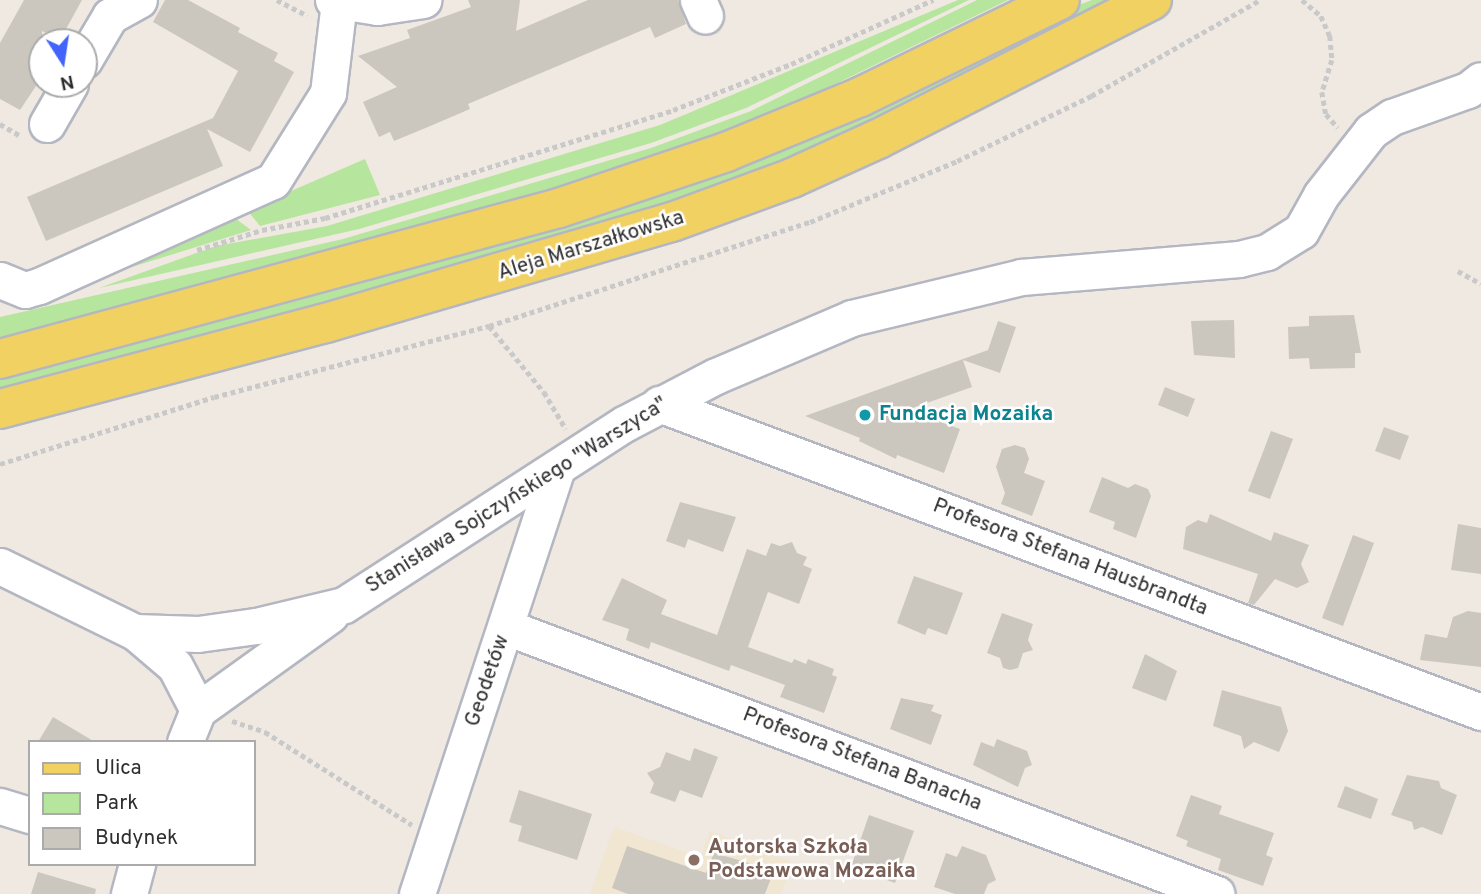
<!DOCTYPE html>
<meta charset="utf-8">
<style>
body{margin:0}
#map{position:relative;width:1481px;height:894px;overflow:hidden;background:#efe9e1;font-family:Overpass,sans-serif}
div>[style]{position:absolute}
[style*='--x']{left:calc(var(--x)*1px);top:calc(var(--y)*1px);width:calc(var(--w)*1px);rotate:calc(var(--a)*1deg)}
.education>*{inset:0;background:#f0e6d1}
.green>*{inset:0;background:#b6e59e}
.building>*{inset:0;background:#cbc7bf}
.path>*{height:4.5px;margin-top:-2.25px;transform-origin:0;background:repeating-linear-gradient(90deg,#c9c9c9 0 5px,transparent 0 8.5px)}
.roads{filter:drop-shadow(2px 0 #b4b7c1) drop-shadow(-2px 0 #b4b7c1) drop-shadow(0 2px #b4b7c1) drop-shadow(0 -2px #b4b7c1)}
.minor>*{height:35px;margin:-17.5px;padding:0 17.5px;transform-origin:17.5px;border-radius:17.5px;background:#fff}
.major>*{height:38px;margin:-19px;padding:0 19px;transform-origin:19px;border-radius:19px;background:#f2d163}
.dots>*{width:19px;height:19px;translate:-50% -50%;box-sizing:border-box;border:4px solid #fff;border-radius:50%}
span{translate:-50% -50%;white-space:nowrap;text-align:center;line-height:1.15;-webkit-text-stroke:5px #fff;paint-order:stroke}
.street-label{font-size:21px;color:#2e2e2e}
.culture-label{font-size:21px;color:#0d838f;font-weight:700}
.left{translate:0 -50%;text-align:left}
.education-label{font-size:21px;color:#785e54;font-weight:700}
.legend{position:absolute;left:28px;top:740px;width:228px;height:126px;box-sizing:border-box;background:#fff;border:2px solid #ababab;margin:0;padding:9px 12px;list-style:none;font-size:21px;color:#2e2e2e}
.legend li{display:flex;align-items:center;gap:14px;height:35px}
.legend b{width:35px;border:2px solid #ababab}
.north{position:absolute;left:28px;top:28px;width:70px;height:70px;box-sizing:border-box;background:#fff;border:2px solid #ababab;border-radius:50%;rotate:168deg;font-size:19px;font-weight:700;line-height:28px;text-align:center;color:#2e2e2e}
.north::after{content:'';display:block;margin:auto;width:24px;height:32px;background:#4264fb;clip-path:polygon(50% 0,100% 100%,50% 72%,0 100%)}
</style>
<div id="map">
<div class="education">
<i style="clip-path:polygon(614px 827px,700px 857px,710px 831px,793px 863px,781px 894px,590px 894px)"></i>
</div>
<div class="green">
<i style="clip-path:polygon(958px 0,969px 0,746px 108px,651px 143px,359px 229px,99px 288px,216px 246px,327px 226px,660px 125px)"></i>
<i style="clip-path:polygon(977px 0,1008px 0,786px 108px,617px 175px,0 343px,0 317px,343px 239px,651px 148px,751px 111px)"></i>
<i style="clip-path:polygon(1092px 0,1114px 0,972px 78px,698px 200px,0 397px,0 373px,360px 277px)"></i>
<i style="clip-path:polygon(365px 159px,380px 195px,260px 226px,247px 210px)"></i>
<i style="clip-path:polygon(232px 216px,251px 230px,64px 288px)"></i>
</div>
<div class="building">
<i style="clip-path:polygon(24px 0,82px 0,60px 40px,42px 31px,42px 77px,20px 110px,0 99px,0 43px)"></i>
<i style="clip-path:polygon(165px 0,188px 0,240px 28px,238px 32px,278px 53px,274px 61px,294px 72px,250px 152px,207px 129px,223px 166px,46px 241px,27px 197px,213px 118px,238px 71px,153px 22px)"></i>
<i style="clip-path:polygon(468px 0,520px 0,516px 31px,588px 0,678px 0,686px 24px,655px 38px,650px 27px,468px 104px,470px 109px,428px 127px,394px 141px,390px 132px,379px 137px,363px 102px,397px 87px,358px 56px,410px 38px,407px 30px,471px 7px)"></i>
<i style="clip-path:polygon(1354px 315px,1361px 353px,1355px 353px,1355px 368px,1310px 369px,1309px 358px,1289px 359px,1288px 327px,1309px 326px,1309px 316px)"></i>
<i style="clip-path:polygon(1234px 320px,1235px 358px,1194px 355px,1191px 321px)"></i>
<i style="clip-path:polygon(998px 321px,1016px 327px,1000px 373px,963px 360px,972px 387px,907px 410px,960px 429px,944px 473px,897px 455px,896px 459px,859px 441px,860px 438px,805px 416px,988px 350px)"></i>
<i style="clip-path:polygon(1165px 387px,1195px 399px,1188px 417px,1158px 405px)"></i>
<i style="clip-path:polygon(1384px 427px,1409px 436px,1400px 460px,1375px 451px)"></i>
<i style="clip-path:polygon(1271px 431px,1293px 439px,1270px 499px,1248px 491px)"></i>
<i style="clip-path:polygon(1015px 445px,1025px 448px,1029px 459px,1024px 473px,1045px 481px,1032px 516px,1001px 504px,1005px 493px,996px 467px,1002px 449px)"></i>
<i style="clip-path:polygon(1102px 477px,1128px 488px,1135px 484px,1148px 489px,1151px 496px,1136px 538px,1113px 529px,1115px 522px,1089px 512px)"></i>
<i style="clip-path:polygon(680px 502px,736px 517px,723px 552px,688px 539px,685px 548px,666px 541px)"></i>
<i style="clip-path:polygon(1210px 514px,1271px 541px,1274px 532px,1309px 545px,1301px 564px,1309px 582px,1297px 588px,1275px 579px,1254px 605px,1248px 603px,1258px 574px,1183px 549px,1186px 527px,1198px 520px,1207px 523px)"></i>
<i style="clip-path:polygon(1458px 524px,1481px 528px,1481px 574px,1451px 570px)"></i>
<i style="clip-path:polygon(1353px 535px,1374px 543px,1343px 626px,1322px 618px)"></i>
<i style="clip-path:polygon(792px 542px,797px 553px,807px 557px,803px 565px,812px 569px,799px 604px,768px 592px,748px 647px,792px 663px,794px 659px,806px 664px,808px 659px,834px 669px,832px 675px,837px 677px,824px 713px,780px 697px,785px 685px,731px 665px,729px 671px,651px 642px,649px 649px,626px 640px,629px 629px,602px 620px,622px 578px,667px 600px,661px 614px,717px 635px,747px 549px,766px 556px,771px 543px,780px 546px)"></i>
<i style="clip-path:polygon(914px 576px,963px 593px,947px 635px,928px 628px,925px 635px,897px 623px)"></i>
<i style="clip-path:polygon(1468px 611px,1481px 613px,1481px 667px,1420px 660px,1425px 634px,1447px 638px,1453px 617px)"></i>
<i style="clip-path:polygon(1002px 613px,1033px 624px,1028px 640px,1033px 650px,1023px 653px,1018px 668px,1010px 670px,1003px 668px,1000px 658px,987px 653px)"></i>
<i style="clip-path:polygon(1145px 654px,1177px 671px,1166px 701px,1132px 688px)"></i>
<i style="clip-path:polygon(1222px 690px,1281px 707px,1288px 731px,1279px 752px,1254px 742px,1244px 749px,1241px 736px,1213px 726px)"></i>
<i style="clip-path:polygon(901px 698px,934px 705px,931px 711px,942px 715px,931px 745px,890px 729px)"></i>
<i style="clip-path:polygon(53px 717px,95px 742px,38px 742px)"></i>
<i style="clip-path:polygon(997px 739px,1027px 751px,1032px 765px,1025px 768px,1018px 787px,973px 765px,981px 742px,994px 747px)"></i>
<i style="clip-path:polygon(694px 748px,718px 757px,702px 798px,680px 790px,675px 802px,650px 793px,654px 783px,647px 773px,660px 767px,666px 752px,690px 761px)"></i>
<i style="clip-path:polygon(1407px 775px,1439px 781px,1441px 788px,1457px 795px,1442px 835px,1422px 827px,1414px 830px,1412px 822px,1391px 815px)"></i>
<i style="clip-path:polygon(1345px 786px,1378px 799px,1371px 819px,1337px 807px)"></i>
<i style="clip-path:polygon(519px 790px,592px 814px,577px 860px,518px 841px,522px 826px,509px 822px)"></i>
<i style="clip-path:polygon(1191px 795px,1222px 806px,1219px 814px,1274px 833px,1266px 855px,1273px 858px,1263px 886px,1218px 870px,1221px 859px,1186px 846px,1188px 841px,1176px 836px)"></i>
<i style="clip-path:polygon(869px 815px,914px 831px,895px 883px,851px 867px)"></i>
<i style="clip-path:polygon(627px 846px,706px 873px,714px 853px,774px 870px,765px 894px,628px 894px,612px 888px)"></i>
<i style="clip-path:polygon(962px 846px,986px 855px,996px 880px,988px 884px,984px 894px,955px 894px,934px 887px,946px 853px,957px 857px)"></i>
<i style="clip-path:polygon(38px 872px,96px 889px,95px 894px,31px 894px)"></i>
</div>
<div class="path">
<i style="--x:277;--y:0;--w:34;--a:27"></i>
<i style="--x:1302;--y:0;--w:25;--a:40"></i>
<i style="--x:1321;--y:16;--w:22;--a:66"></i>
<i style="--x:1330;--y:36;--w:24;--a:85"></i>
<i style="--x:1332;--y:60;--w:34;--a:107"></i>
<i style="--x:1322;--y:92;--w:22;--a:80"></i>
<i style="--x:1326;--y:114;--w:18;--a:49"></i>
<i style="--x:0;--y:124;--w:24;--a:30"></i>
<i style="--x:197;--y:250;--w:68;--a:-17.1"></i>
<i style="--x:262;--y:230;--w:64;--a:-10.8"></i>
<i style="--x:325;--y:218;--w:364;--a:-17.2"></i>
<i style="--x:673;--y:110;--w:127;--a:-21.3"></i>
<i style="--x:791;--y:64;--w:156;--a:-24.3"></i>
<i style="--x:1458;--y:271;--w:26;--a:29"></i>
<i style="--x:489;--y:326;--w:86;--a:50.2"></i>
<i style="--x:544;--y:392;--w:43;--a:59.3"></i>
<i style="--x:0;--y:464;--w:224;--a:-17.4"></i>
<i style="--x:214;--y:397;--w:284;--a:-14.5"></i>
<i style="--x:489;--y:326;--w:337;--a:-18"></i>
<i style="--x:810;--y:222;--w:159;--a:-22.5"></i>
<i style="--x:957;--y:161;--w:149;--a:-25.9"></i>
<i style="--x:1091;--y:96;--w:194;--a:-29.6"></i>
<i style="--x:232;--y:721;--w:35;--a:18"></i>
<i style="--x:265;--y:732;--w:174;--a:32.3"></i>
</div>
<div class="roads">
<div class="minor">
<i style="--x:333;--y:0;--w:45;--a:9"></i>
<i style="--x:377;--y:7;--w:47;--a:-8.7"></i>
<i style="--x:698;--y:0;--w:17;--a:66"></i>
<i style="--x:84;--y:60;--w:51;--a:-59.4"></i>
<i style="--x:110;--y:16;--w:33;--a:-29"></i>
<i style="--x:47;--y:124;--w:46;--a:-60.1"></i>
<i style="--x:0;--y:280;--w:27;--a:22"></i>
<i style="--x:25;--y:290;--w:15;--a:-16"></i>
<i style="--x:39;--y:286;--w:256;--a:-24.2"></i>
<i style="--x:273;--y:181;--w:104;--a:-58"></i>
<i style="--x:328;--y:93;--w:92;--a:-83.1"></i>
<i style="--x:659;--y:404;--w:878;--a:20.54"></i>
<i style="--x:0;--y:566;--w:150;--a:26.1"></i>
<i style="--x:135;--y:632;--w:63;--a:1.8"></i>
<i style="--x:198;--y:634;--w:59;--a:-7.9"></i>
<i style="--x:256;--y:626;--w:90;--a:-13.4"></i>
<i style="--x:344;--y:605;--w:333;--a:-32.9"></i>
<i style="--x:624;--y:424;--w:104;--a:-27.6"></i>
<i style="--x:716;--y:376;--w:148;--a:-23.1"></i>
<i style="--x:852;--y:318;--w:174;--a:-13.6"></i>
<i style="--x:1021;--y:277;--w:219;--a:-4.7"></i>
<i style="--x:1239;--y:259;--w:29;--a:-14"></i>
<i style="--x:1267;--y:252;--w:40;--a:-32"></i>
<i style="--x:1301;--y:231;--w:41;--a:-60.9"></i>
<i style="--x:1321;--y:195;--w:81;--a:-52"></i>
<i style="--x:1371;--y:131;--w:25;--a:-34"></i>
<i style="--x:1392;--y:117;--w:81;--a:-19.6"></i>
<i style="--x:1468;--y:90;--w:16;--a:-38"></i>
<i style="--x:506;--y:627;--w:759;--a:20.58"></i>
<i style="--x:135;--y:632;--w:52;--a:40.4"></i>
<i style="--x:175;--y:666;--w:50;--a:62.4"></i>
<i style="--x:185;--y:742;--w:35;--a:-68"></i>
<i style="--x:198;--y:710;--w:163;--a:-35.7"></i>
<i style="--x:0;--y:806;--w:31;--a:17"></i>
<i style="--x:129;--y:894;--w:31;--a:-75"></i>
<i style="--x:417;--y:894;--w:448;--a:-71.8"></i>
</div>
<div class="major">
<i style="--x:0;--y:359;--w:579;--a:-15.12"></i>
<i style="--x:559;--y:208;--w:176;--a:-18.5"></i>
<i style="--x:726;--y:152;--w:145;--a:-22.3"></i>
<i style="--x:860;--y:97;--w:222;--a:-25.9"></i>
<i style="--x:0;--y:409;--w:337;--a:-14.8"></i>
<i style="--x:326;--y:323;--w:360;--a:-16.3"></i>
<i style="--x:672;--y:222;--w:128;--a:-20.1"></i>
<i style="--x:792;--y:178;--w:94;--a:-24.4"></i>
<i style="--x:878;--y:139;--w:307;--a:-26.9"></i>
</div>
</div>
<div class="dots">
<i style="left:865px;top:415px;background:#0f9aa8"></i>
<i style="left:694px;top:860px;background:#8d6e63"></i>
</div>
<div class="street-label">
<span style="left:591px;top:246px;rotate:-17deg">Aleja Marszałkowska</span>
<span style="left:517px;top:496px;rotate:-32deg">Stanisława Sojczyńskiego "Warszyca"</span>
<span style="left:1070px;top:558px;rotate:21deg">Profesora Stefana Hausbrandta</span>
<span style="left:488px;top:681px;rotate:-71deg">Geodetów</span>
<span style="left:862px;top:760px;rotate:21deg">Profesora Stefana Banacha</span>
</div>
<div class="culture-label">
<span class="left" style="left:879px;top:415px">Fundacja Mozaika</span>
</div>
<div class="education-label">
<span class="left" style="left:708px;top:860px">Autorska Szkoła<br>Podstawowa Mozaika</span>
</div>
<ul class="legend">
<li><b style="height:9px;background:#f2d163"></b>Ulica</li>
<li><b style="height:19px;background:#b6e59e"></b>Park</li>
<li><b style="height:19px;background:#cbc7bf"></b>Budynek</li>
</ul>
<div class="north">N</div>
</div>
